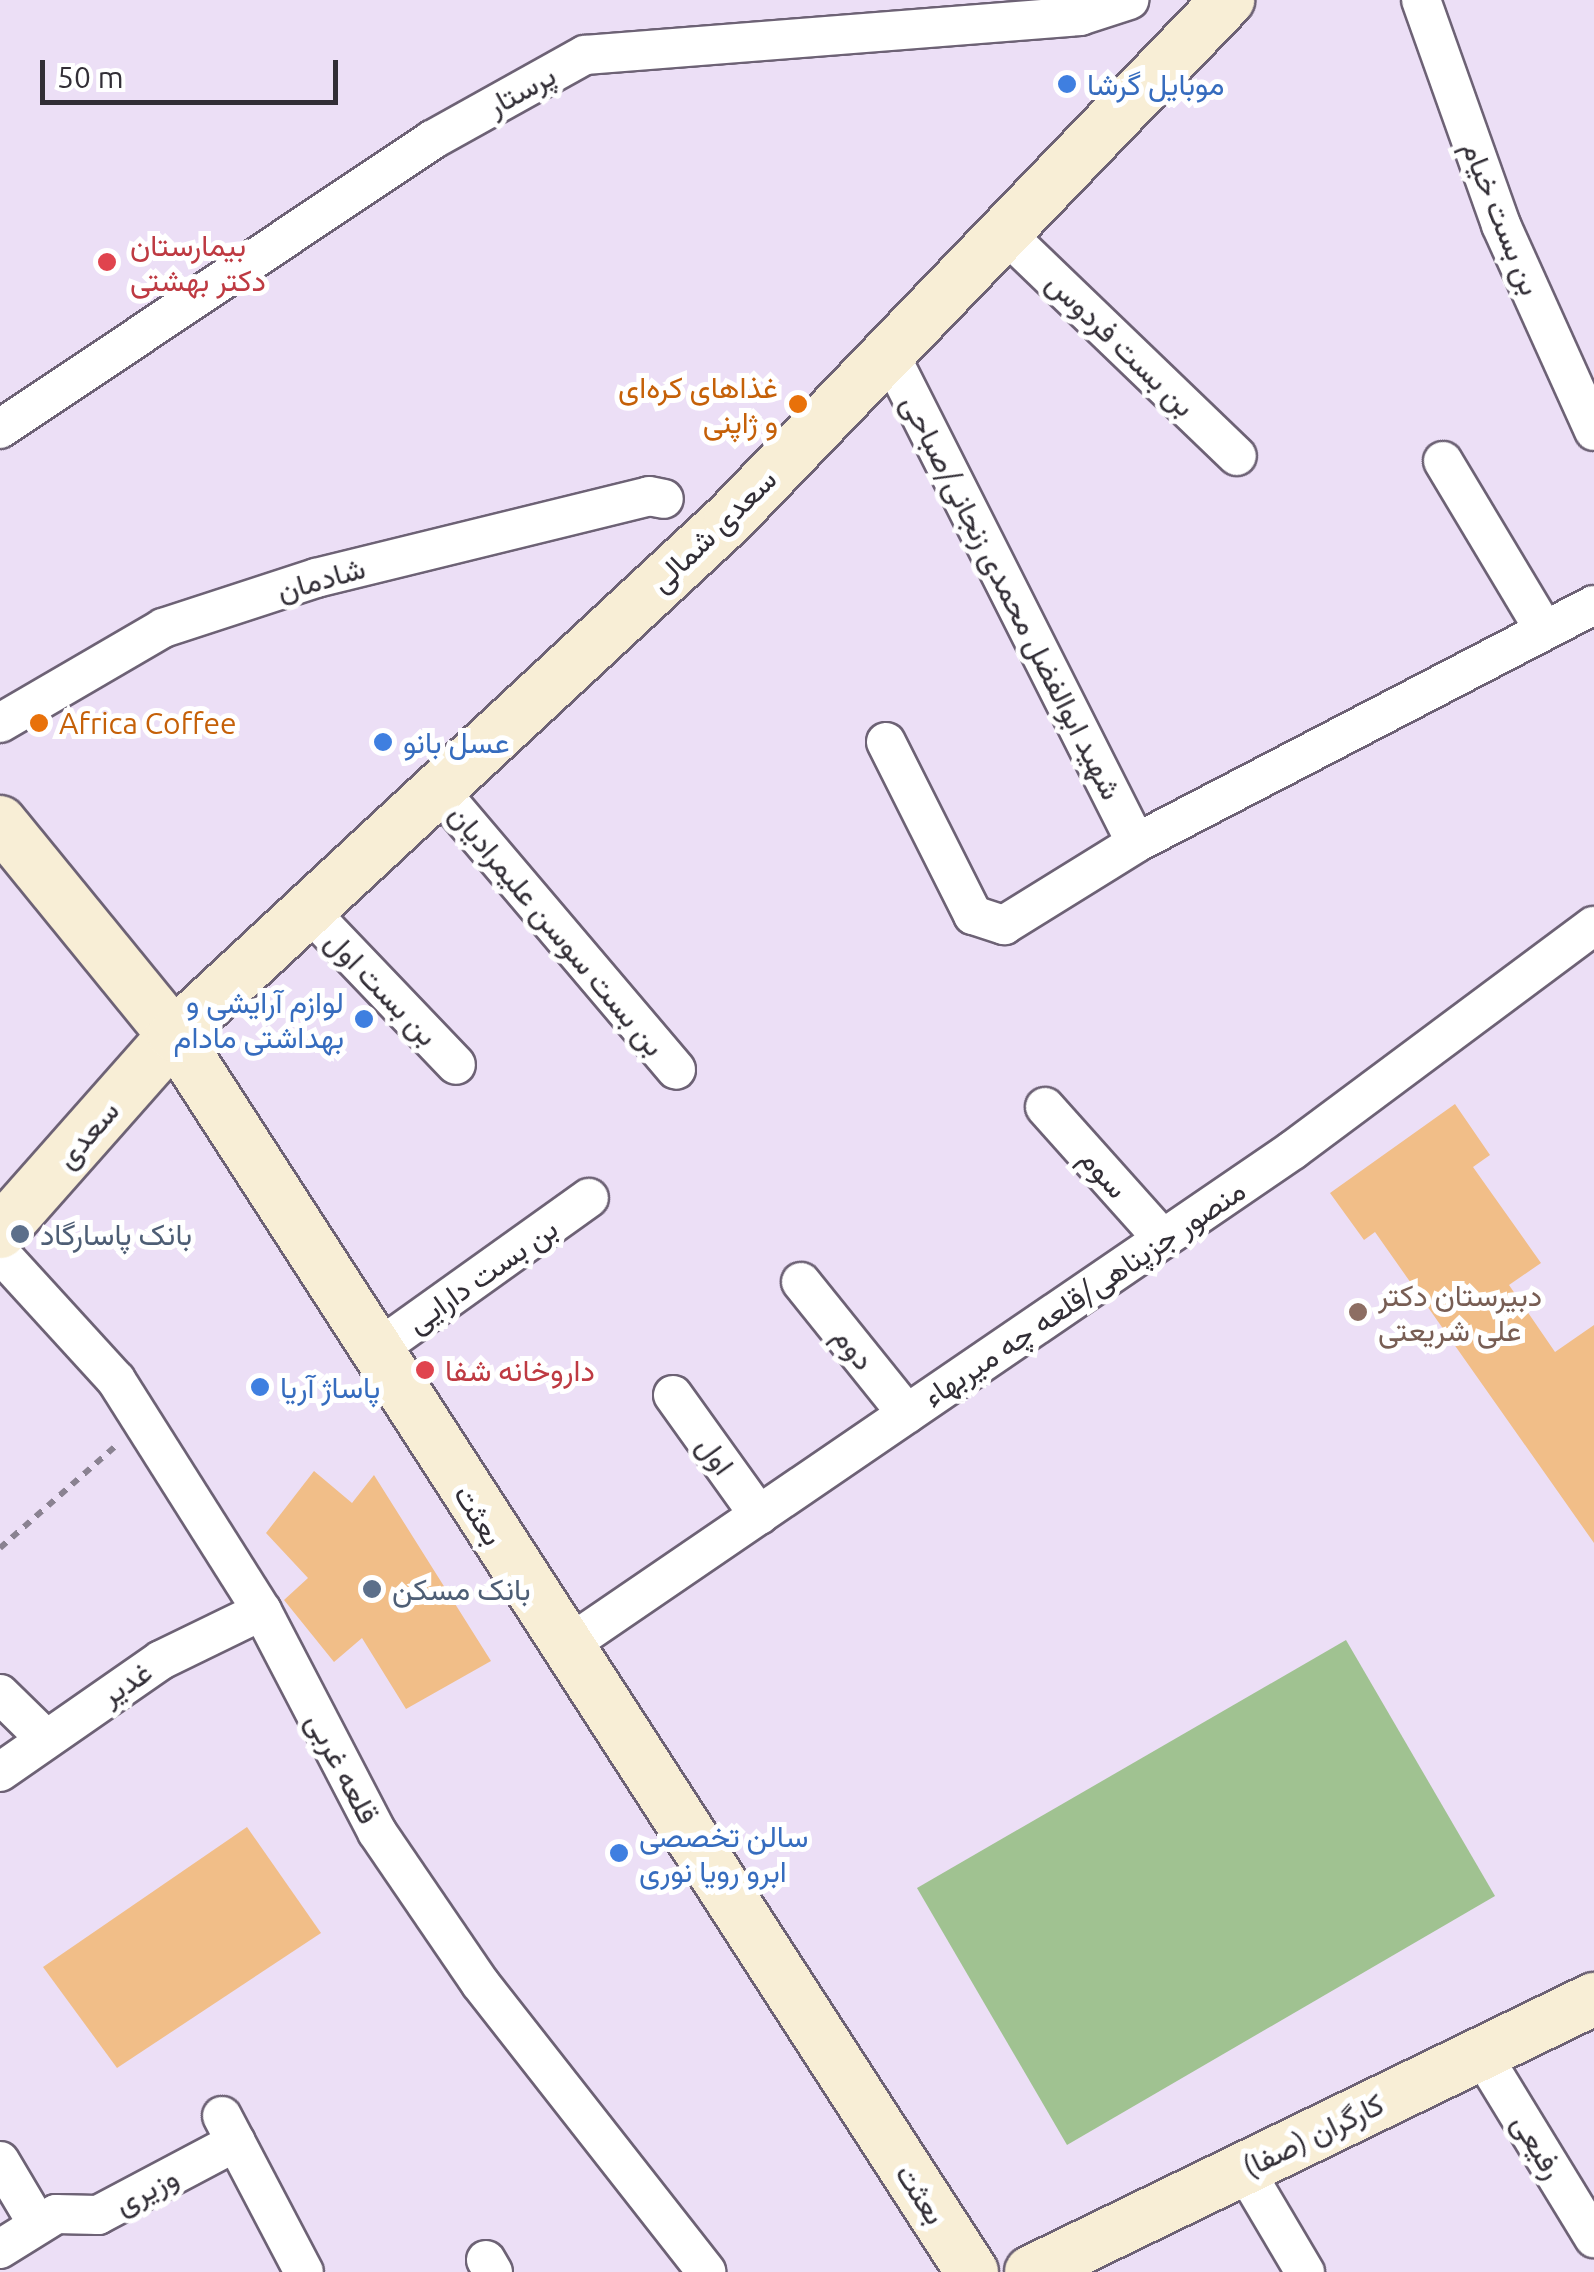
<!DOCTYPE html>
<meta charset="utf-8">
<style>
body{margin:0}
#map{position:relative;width:1594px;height:2272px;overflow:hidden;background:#ecdff6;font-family:Ubuntu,Vazirmatn,sans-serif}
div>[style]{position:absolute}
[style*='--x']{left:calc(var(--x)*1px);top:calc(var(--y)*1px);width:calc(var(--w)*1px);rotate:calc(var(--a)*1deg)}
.green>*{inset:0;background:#a0c291}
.building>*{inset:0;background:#f1be88}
.path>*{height:6px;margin-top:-3px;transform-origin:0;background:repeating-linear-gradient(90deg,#8a8291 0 8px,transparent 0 16px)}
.roads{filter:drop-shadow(2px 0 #6d6275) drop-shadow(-2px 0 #6d6275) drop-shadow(0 2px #6d6275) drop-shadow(0 -2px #6d6275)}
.street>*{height:38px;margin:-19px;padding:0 19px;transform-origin:19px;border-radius:19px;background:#fff}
.secondary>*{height:52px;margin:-26px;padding:0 26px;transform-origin:26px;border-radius:26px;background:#f8eed6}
.dots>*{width:28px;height:28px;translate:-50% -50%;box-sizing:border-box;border:5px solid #fff;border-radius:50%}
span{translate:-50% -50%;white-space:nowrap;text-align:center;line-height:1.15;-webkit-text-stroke:10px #fff;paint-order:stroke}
.shop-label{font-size:30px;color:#366cbe}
.left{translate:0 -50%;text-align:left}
.right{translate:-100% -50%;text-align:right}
.street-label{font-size:30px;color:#322e36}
.health-label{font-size:30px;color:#be3a42}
.food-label{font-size:30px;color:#c56008}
.service-label{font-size:30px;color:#4e5e75}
.education-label{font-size:30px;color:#785e54}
.scale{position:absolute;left:40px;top:60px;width:298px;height:45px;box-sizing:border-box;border:5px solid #322e36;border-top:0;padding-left:12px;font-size:30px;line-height:35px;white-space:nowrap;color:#322e36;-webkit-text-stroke:8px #fff;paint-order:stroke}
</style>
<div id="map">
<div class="green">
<i style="clip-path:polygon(1346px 1640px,1495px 1896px,1067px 2145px,917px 1888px)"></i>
</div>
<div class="building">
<i style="clip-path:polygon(1455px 1104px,1490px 1155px,1473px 1167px,1541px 1263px,1509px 1285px,1555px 1352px,1594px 1325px,1594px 1543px,1375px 1232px,1364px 1240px,1330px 1193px)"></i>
<i style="clip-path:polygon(314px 1471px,352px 1503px,374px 1475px,491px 1661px,406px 1709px,362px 1638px,334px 1662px,284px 1600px,308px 1578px,266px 1533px)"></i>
<i style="clip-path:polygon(247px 1827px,321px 1933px,117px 2068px,43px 1967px)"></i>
</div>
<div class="path">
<i style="--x:0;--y:1548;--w:156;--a:-41.4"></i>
</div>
<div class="roads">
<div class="street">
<i style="--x:1421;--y:0;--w:239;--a:70.4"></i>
<i style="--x:1501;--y:225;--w:226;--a:65.7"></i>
<i style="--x:1004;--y:232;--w:323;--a:43.9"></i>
<i style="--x:888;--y:351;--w:551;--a:63.25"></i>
<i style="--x:0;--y:429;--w:520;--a:-33.78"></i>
<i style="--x:432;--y:140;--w:175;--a:-29.1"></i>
<i style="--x:585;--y:55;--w:497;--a:-4.5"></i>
<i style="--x:1080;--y:16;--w:52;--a:-18.1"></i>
<i style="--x:1443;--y:461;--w:197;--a:59.1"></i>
<i style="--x:0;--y:723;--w:189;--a:-30.2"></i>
<i style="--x:163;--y:628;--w:161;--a:-18.1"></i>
<i style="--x:316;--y:578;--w:343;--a:-13.8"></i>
<i style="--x:649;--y:496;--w:15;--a:11"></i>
<i style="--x:886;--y:742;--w:194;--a:63.3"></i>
<i style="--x:973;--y:915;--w:33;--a:18"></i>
<i style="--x:1004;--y:925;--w:155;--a:-31.8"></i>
<i style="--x:1136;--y:843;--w:516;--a:-27.46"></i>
<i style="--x:438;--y:789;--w:368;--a:49.7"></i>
<i style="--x:308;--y:910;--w:214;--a:46.3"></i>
<i style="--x:1045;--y:1107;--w:177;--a:48.2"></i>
<i style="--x:0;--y:1253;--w:172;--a:47.6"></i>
<i style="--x:116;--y:1380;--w:273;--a:57.7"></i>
<i style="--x:262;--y:1611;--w:249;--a:62.5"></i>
<i style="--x:377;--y:1832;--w:183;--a:55.7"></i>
<i style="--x:480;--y:1983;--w:367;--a:51.9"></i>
<i style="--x:801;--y:1282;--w:169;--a:51.2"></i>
<i style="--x:375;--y:1351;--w:263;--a:-35.6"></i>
<i style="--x:673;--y:1395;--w:148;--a:54.4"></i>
<i style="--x:564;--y:1648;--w:883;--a:-34.34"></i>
<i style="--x:1293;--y:1150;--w:375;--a:-36.7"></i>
<i style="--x:0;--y:1694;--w:63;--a:44.4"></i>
<i style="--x:0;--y:1772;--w:196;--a:-34.8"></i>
<i style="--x:161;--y:1660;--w:112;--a:-25.9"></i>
<i style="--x:1481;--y:2053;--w:217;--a:58.6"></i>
<i style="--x:222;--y:2116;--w:176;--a:62.3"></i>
<i style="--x:0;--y:2161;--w:74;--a:59.3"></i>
<i style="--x:1244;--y:2169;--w:120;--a:59.4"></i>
<i style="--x:0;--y:2249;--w:66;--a:-32"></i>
<i style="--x:56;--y:2214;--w:42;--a:1.4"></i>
<i style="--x:98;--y:2215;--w:156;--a:-27.9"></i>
<i style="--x:486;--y:2260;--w:14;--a:60"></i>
</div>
<div class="secondary">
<i style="--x:0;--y:822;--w:275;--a:50.8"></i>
<i style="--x:174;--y:1035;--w:1472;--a:57.17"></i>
<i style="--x:0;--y:1232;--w:263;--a:-48.5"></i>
<i style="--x:174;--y:1035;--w:759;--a:-42.92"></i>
<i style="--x:730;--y:518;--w:719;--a:-46.13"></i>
<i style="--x:1031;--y:2272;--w:626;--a:-25.87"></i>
</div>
</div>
<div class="dots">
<i style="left:1067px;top:84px;background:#3f7fe0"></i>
<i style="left:107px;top:262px;background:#e0444e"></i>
<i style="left:798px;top:404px;background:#e8710a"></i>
<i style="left:39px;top:723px;background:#e8710a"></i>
<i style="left:383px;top:742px;background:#3f7fe0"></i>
<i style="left:364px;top:1019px;background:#3f7fe0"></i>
<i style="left:20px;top:1234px;background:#5c6f8a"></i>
<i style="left:1358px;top:1312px;background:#8d6e63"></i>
<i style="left:425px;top:1370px;background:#e0444e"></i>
<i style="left:260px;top:1387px;background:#3f7fe0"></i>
<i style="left:372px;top:1589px;background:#5c6f8a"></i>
<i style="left:619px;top:1853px;background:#3f7fe0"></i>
</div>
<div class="shop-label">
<span class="left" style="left:1087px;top:84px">موبایل گرشا</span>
<span class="left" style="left:403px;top:742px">عسل بانو</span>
<span class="right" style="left:344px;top:1019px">لوازم آرایشی و<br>بهداشتی مادام</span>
<span class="left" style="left:280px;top:1387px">پاساژ آریا</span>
<span class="left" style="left:639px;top:1853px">سالن تخصصی<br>ابرو رویا نوری</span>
</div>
<div class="street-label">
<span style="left:521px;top:90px;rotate:-29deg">پرستار</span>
<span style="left:1502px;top:218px;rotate:68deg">بن بست خیام</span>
<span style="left:1121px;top:344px;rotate:44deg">بن بست فردوس</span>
<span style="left:713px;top:530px;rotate:-44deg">سعدی شمالی</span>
<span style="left:321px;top:579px;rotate:-16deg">شادمان</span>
<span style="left:1012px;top:597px;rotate:63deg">شهید ابوالفضل محمدی زنجانی/صباحی</span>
<span style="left:557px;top:930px;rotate:50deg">بن بست سوسن علیمرادیان</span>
<span style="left:382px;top:988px;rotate:46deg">بن بست اول</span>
<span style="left:87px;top:1134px;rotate:-49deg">سعدی</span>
<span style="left:1104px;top:1173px;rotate:48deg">سوم</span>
<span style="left:482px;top:1275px;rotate:-35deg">بن بست دارایی</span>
<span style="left:1084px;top:1293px;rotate:-34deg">منصور جزپناهی/قلعه چه میربهاء</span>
<span style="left:854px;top:1348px;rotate:51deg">دوم</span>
<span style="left:716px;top:1455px;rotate:54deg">اول</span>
<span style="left:479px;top:1515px;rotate:58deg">بعثت</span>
<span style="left:126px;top:1683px;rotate:-33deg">غدیر</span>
<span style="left:343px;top:1768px;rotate:62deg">قلعه غربی</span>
<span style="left:1313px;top:2135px;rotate:-26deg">کارگران (صفا)</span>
<span style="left:1538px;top:2146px;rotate:59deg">رفیعی</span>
<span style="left:146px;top:2190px;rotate:-28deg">وزیری</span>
<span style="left:921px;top:2194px;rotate:57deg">بعثت</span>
</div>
<div class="health-label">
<span class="left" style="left:130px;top:262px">بیمارستان<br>دکتر بهشتی</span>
<span class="left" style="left:445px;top:1370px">داروخانه شفا</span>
</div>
<div class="food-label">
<span class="right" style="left:778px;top:404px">غذاهای کره‌ای<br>و ژاپنی</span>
<span class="left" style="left:59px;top:723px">Africa Coffee</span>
</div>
<div class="service-label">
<span class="left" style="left:40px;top:1234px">بانک پاسارگاد</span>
<span class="left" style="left:392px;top:1589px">بانک مسکن</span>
</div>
<div class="education-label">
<span class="left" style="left:1378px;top:1312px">دبیرستان دکتر<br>علی شریعتی</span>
</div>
<div class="scale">50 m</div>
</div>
